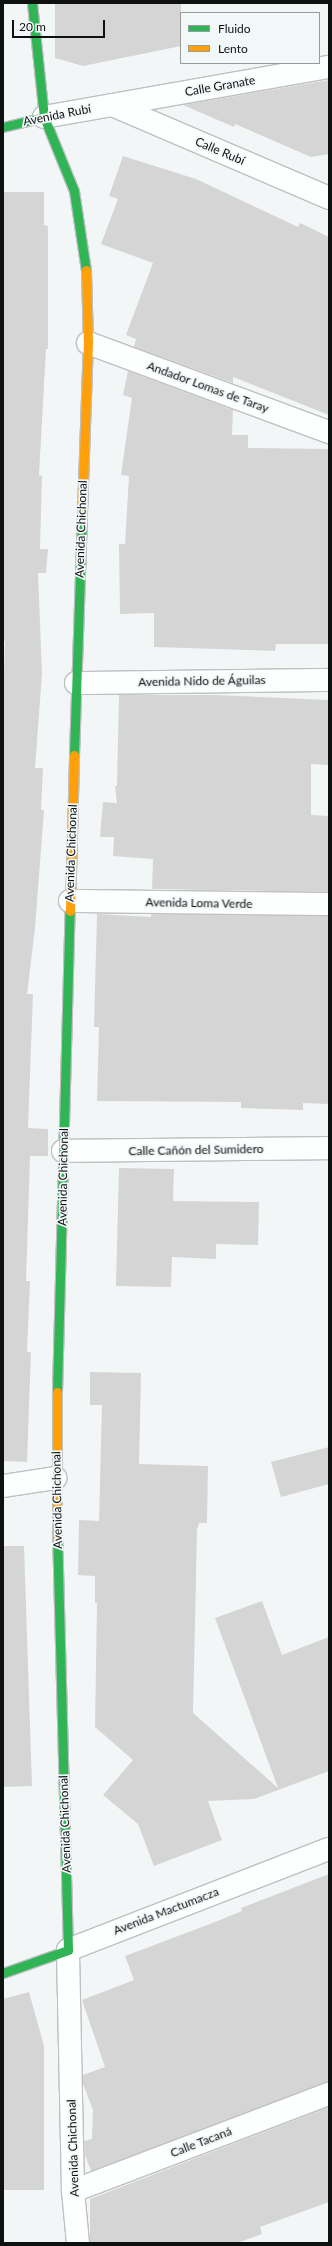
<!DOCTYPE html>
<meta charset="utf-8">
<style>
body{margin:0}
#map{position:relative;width:332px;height:2246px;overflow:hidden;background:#f3f6f7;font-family:Lato,sans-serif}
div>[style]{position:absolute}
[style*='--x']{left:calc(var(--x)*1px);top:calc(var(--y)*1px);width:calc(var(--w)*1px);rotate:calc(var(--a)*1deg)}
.building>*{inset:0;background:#d5d5d5}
.roads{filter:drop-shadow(1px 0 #bec0c1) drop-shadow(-1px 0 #bec0c1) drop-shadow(0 1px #bec0c1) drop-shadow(0 -1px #bec0c1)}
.street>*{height:22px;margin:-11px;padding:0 11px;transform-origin:11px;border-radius:11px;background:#fdfefe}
.fast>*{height:9px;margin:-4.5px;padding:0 4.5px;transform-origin:4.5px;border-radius:4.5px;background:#30b455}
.slow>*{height:9px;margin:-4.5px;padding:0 4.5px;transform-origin:4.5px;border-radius:4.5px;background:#ff9f0a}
span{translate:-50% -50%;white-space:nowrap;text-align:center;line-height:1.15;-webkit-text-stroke:3.5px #f2f7f8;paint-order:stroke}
.street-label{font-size:12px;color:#0f1111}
.frame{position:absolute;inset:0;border:4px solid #0f1111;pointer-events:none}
.legend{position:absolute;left:180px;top:12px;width:140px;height:52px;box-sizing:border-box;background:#f2f7f8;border:1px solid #979b9c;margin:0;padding:5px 7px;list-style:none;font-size:12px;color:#0f1111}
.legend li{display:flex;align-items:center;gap:8px;height:20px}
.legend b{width:20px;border:1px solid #979b9c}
.scale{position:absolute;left:12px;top:20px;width:93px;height:18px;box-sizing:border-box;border:2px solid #0f1111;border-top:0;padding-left:5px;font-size:12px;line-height:14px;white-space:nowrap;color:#0f1111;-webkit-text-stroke:3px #f2f7f8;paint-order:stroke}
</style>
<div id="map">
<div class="building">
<i style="clip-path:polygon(55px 3px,181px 3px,181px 46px,83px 66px,55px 58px)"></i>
<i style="clip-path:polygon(329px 80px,329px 154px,311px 157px,235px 124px,234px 127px,183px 105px)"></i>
<i style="clip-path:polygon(123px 156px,196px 179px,298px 227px,300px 223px,329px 237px,329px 415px,233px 377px,233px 383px,134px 347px,136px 339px,126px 335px,153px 263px,101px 244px,118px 199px,109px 196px)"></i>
<i style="clip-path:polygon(3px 192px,44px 192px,44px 225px,48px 226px,48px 349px,46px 349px,39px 475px,42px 476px,40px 549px,48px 549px,46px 573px,38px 573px,42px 674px,35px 768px,43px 768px,41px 810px,44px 810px,35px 928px,27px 994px,33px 994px,28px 1128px,48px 1129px,48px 1156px,30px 1156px,26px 1281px,30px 1281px,27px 1352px,31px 1352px,27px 1462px,3px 1461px,3px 701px,5px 641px,3px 641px)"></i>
<i style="clip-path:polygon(128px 371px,233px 410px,232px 435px,248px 435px,248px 448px,329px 449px,329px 644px,276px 644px,275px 651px,154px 647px,154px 613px,120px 614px,119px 544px,125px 544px,129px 476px,121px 475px,132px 398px,123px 395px)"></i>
<i style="clip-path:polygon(119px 695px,215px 695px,329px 700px,329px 765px,311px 764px,311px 815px,329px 816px,329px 892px,152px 889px,153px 859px,113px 856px,114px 837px,100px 837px,103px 802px,117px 803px,115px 786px,117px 786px)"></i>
<i style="clip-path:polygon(97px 914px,151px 917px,151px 914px,329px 916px,329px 1104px,303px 1103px,303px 1110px,241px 1108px,241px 1102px,97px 1101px,99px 1027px,94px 1027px)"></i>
<i style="clip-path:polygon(119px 1168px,174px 1169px,173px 1201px,259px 1202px,258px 1245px,216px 1244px,216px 1259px,172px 1257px,171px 1287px,116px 1286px)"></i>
<i style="clip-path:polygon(90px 1372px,141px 1373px,139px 1464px,208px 1466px,207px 1523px,199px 1523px,197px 1530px,193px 1713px,278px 1788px,215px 1618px,262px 1601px,282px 1655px,329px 1637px,329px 1771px,254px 1799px,208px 1801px,222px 1840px,154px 1866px,138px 1824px,103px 1795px,133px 1760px,95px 1727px,97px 1603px,95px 1603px,95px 1576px,78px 1575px,79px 1520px,99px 1521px,102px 1405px,90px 1405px)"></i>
<i style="clip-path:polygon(329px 1447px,329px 1484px,281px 1497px,271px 1462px)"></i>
<i style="clip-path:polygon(3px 1546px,24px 1546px,32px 1786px,3px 1787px)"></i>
<i style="clip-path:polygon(329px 1874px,329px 2082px,91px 2171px,85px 2155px,84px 2141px,92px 2139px,93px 2110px,83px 2084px,83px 2075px,105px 2067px,82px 2000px,134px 1980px,125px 1956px,210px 1924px,242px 1911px,241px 1908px)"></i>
<i style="clip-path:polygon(29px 1992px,44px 2046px,44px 2190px,3px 2190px,3px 1999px)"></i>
<i style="clip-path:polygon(329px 2107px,329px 2202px,260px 2227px,262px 2234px,237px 2243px,90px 2243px,90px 2199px)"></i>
</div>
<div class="roads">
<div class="street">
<i style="--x:112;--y:105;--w:236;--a:23.2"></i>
<i style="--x:44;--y:117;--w:289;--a:-10"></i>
<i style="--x:88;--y:343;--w:257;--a:20.3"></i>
<i style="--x:76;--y:683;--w:253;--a:-0.7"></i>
<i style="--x:70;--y:901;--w:259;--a:0.7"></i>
<i style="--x:63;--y:1151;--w:266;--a:-0.6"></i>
<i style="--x:3;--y:1486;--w:53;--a:-8.7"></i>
<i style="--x:73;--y:2191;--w:274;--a:-20.8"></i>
<i style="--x:78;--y:2243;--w:52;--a:-95.5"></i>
<i style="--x:73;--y:2191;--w:241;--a:-91.2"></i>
<i style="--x:68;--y:1950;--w:280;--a:-21.2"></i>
</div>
<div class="fast">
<i style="--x:32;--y:3;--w:115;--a:84"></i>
<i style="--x:44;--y:117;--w:80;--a:67.9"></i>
<i style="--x:74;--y:191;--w:80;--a:81.4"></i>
<i style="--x:3;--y:127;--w:42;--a:-13.7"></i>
<i style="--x:74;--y:755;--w:243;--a:-88.1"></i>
<i style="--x:57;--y:1392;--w:481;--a:-88.5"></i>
<i style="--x:3;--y:1973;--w:69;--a:-19.5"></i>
<i style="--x:68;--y:1950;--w:411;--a:-91.5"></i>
</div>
<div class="slow">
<i style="--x:82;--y:512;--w:169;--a:-88"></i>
<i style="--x:88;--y:343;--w:73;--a:-91.6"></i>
<i style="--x:70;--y:911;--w:156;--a:-88.5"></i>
<i style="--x:57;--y:1539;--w:147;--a:-90"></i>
</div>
</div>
<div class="street-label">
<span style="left:220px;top:86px;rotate:-10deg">Calle Granate</span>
<span style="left:57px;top:115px;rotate:-11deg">Avenida Rubí</span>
<span style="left:220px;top:151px;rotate:23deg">Calle Rubí</span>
<span style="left:208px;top:387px;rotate:20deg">Andador Lomas de Taray</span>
<span style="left:81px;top:529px;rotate:-88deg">Avenida Chichonal</span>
<span style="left:202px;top:681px;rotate:-1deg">Avenida Nido de Águilas</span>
<span style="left:71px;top:853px;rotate:-88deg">Avenida Chichonal</span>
<span style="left:199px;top:903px;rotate:1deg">Avenida Loma Verde</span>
<span style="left:196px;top:1150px;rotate:-1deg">Calle Cañón del Sumidero</span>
<span style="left:63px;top:1177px;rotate:-89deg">Avenida Chichonal</span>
<span style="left:57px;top:1500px;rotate:-91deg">Avenida Chichonal</span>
<span style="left:65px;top:1824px;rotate:-92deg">Avenida Chichonal</span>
<span style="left:166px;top:1911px;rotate:-21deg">Avenida Mactumacza</span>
<span style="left:201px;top:2142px;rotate:-21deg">Calle Tacaná</span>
<span style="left:73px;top:2148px;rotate:-92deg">Avenida Chichonal</span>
</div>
<div class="frame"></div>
<ul class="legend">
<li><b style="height:5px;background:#30b455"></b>Fluido</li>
<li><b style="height:5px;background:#ff9f0a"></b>Lento</li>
</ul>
<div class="scale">20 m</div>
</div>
